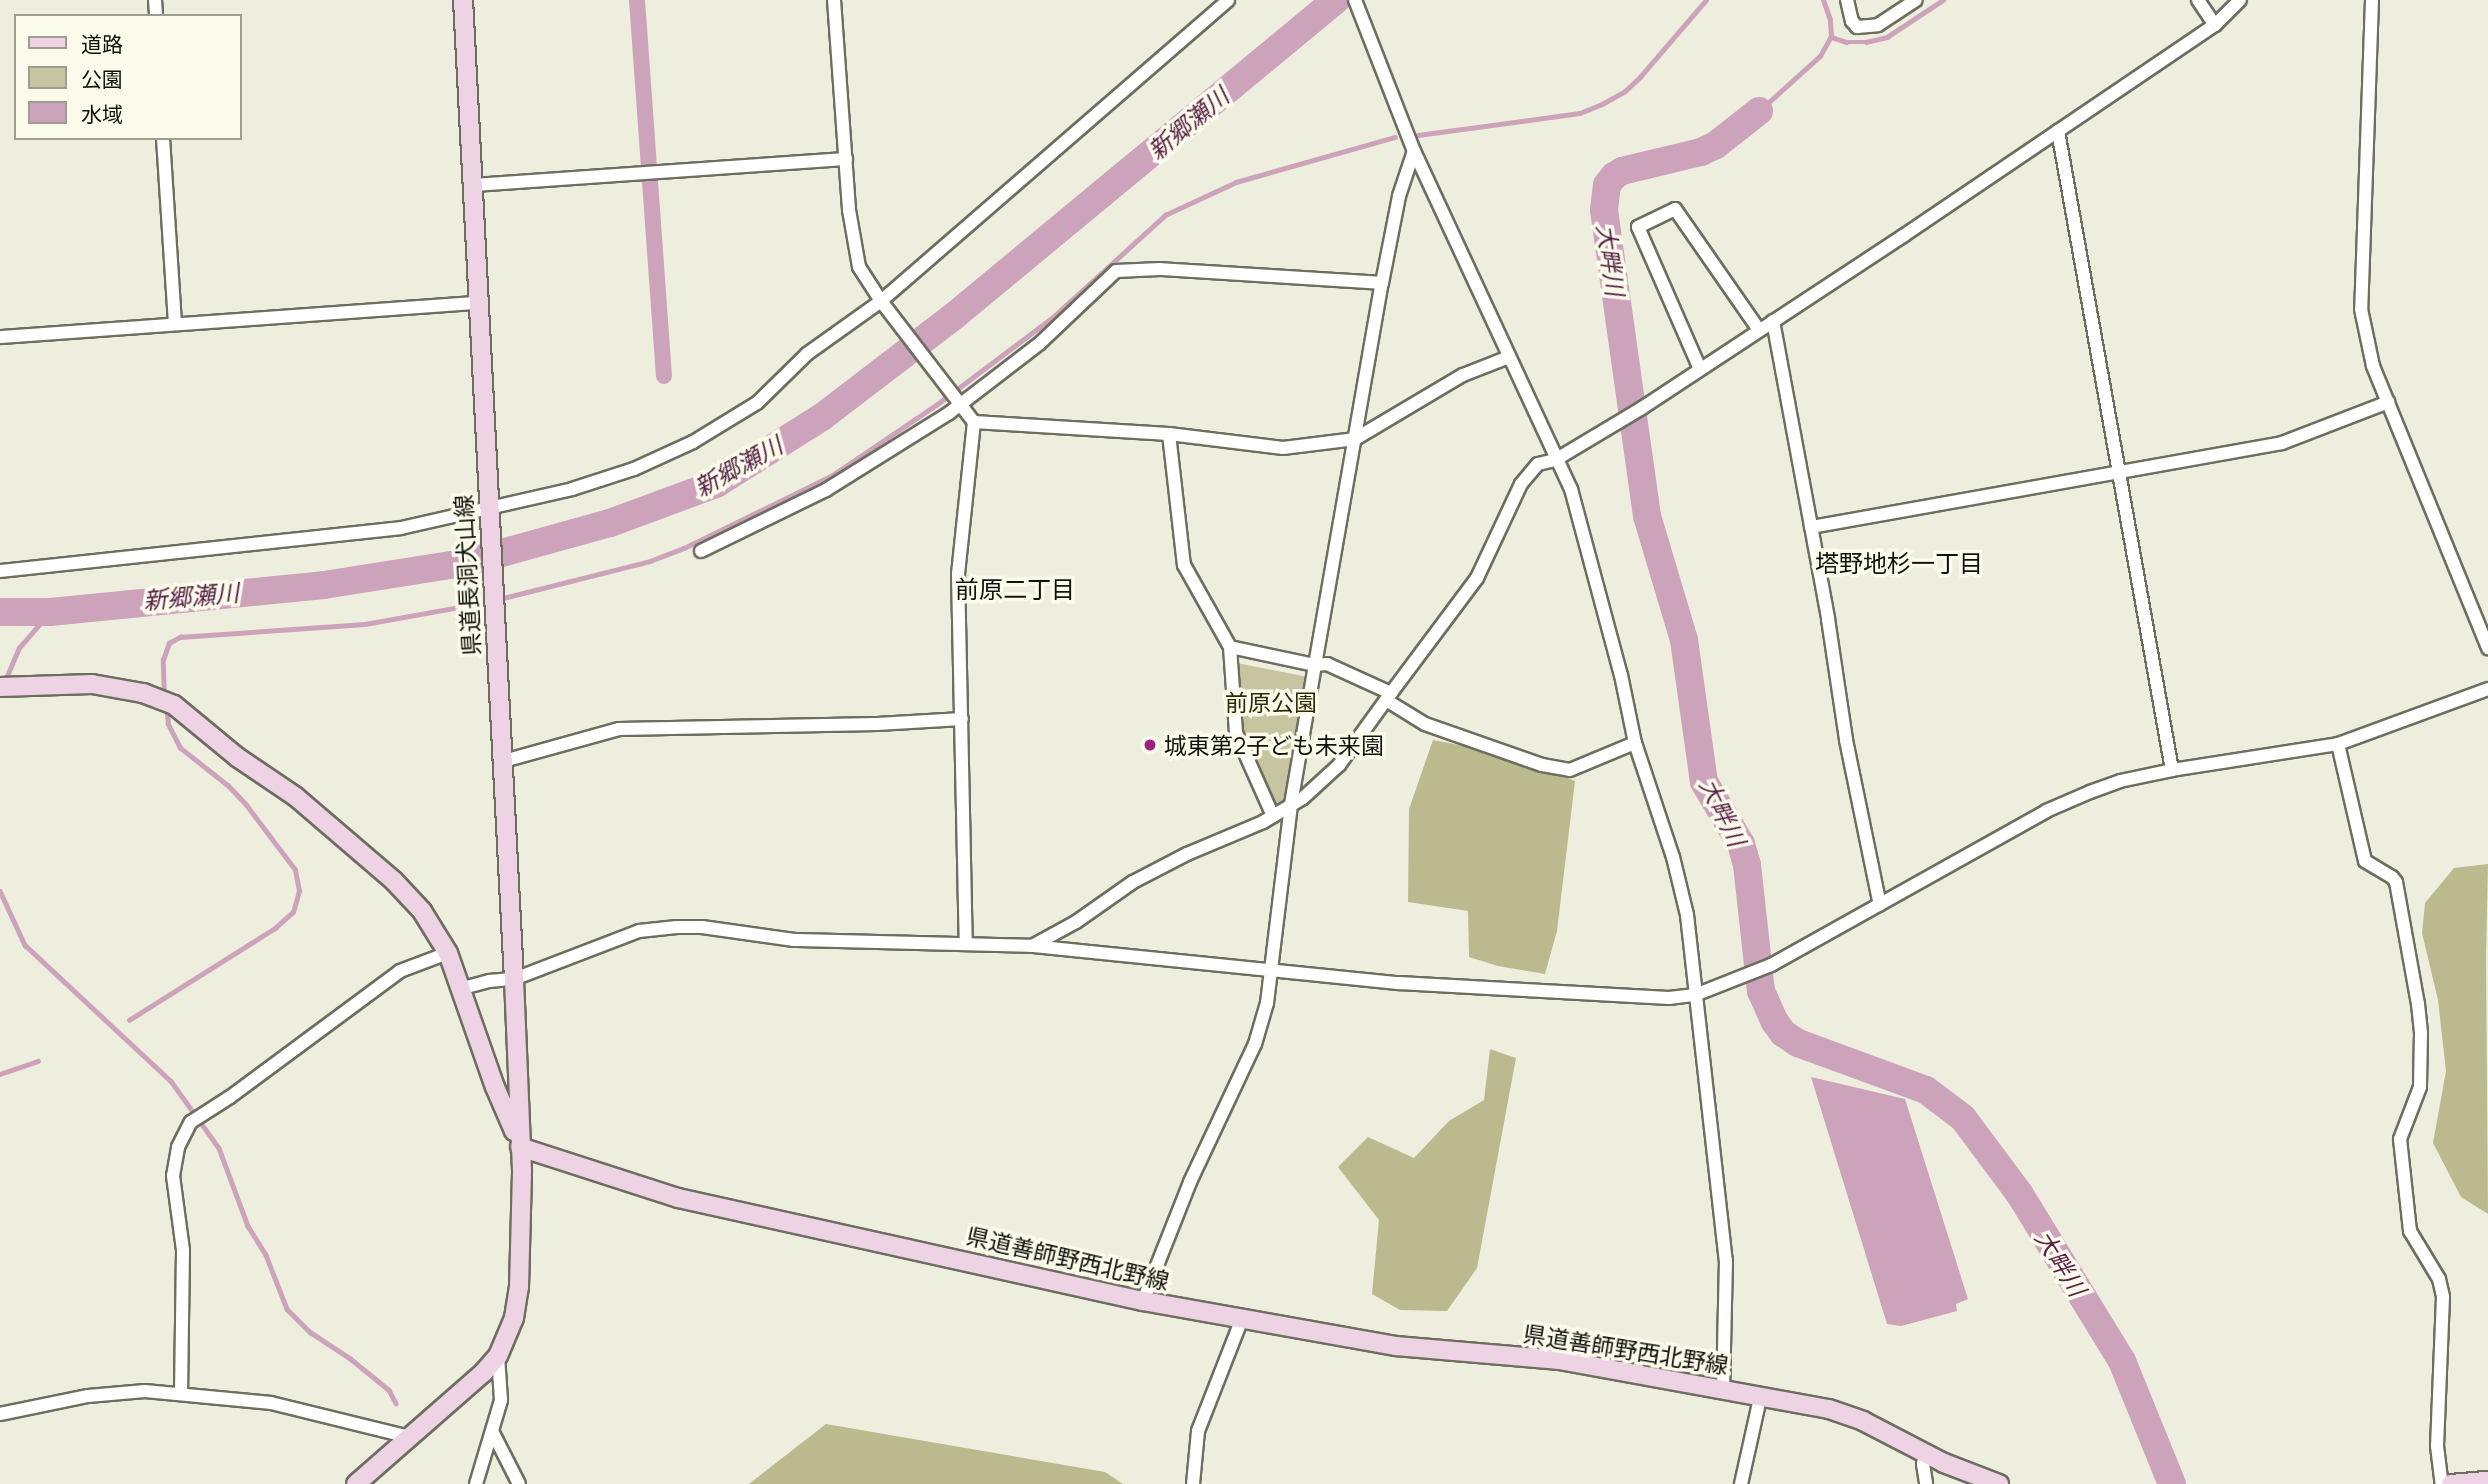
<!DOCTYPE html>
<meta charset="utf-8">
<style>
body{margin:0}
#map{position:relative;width:2488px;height:1484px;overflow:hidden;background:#eeeedf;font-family:Manrope,"Noto Sans JP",sans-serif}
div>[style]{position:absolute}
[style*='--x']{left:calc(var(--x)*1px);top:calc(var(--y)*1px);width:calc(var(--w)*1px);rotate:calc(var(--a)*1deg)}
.green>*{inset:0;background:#c6c5a0}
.forest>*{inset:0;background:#baba8e}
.water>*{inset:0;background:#cda2bb}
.stream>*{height:4.5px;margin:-2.25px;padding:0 2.25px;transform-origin:2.25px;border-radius:2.25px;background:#cda2bb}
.canal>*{height:16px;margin:-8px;padding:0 8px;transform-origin:8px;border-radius:8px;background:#cda2bb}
.river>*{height:28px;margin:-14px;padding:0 14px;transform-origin:14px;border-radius:14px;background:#cda2bb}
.roads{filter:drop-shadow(2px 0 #6d6d60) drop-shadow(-2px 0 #6d6d60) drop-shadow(0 2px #6d6d60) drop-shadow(0 -2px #6d6d60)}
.street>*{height:12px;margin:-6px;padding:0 6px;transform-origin:6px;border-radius:6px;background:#fff}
.secondary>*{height:18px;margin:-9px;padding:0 9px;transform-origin:9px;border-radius:9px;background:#eed3e4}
.dots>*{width:19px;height:19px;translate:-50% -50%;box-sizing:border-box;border:4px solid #fbfbec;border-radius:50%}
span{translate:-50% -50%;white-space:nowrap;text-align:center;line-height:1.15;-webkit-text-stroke:7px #fbfbec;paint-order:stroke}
.street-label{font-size:23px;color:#11110c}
.park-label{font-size:23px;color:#2c2b06}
.poi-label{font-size:23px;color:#11110c}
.left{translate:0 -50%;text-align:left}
.water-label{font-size:24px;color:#572345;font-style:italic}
.neighbourhood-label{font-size:24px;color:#11110c}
.legend{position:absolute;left:14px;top:14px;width:228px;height:126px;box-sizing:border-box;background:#fbfbec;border:2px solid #9d9d92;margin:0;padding:9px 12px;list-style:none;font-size:21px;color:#11110c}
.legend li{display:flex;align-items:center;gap:14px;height:35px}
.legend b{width:35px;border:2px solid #9d9d92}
</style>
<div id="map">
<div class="green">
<i style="clip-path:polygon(1237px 663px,1308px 677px,1287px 801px,1275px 807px,1240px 726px)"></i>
</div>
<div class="forest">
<i style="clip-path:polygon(1433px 740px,1496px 752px,1575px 781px,1557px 931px,1545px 974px,1498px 966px,1469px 957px,1468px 911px,1408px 902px,1409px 809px)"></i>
<i style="clip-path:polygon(2488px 864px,2486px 957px,2488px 1214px,2461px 1197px,2433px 1143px,2446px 1071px,2438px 1000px,2422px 933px,2425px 903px,2454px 868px)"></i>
<i style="clip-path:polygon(1490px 1049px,1516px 1058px,1477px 1268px,1447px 1311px,1400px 1310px,1372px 1294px,1379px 1220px,1338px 1167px,1368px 1137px,1414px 1158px,1449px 1121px,1484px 1100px)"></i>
<i style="clip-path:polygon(826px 1424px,1105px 1472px,1123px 1484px,749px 1484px)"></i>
</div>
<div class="water">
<i style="clip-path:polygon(1811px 1077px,1905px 1099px,1968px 1299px,1956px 1304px,1957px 1311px,1901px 1326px,1887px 1324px)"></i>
</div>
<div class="stream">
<i style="--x:1831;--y:37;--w:16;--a:18"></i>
<i style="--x:1846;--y:42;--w:20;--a:0"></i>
<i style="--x:1866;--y:42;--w:22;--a:-13"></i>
<i style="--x:1887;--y:37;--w:67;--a:-33.5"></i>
<i style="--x:1759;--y:111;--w:82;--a:-42"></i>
<i style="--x:1820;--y:56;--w:23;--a:-61"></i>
<i style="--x:1831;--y:36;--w:16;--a:-94"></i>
<i style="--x:1830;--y:20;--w:21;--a:-109"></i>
<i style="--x:1418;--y:135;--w:163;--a:-7.7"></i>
<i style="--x:1580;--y:113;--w:24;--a:-22"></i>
<i style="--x:1602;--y:104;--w:25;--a:-29"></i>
<i style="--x:1624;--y:92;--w:22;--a:-43"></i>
<i style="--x:1640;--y:77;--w:101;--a:-49.4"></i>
<i style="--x:503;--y:598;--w:152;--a:-14.1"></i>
<i style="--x:650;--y:561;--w:36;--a:-21"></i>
<i style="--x:684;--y:548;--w:164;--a:-26.1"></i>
<i style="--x:831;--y:476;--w:127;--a:-34.1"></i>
<i style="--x:936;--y:405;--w:145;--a:-36.9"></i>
<i style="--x:1052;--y:318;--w:153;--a:-42.3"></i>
<i style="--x:1165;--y:215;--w:78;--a:-24.9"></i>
<i style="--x:1236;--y:182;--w:165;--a:-15.8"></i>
<i style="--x:4;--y:683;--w:38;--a:-67"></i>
<i style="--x:19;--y:648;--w:48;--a:-49.3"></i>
<i style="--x:164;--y:697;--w:37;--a:-92"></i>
<i style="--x:163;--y:660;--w:18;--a:-71"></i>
<i style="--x:169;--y:643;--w:13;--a:-29"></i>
<i style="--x:180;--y:637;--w:185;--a:-4"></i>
<i style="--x:365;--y:624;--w:113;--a:-10.2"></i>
<i style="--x:0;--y:891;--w:60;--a:65.2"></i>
<i style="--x:25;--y:945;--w:200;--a:43"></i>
<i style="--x:171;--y:1081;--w:82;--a:54.4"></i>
<i style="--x:219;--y:1148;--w:83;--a:69.6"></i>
<i style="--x:248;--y:1226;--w:34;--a:58"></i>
<i style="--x:266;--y:1255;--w:58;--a:68.7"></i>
<i style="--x:287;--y:1309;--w:33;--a:45"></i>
<i style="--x:310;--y:1332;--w:49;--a:33.4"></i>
<i style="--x:351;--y:1359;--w:49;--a:39.2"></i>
<i style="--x:389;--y:1390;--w:15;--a:62"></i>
<i style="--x:129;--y:1020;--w:173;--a:-32.2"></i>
<i style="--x:275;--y:928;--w:24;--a:-42"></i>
<i style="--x:293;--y:912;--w:22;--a:-74"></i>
<i style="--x:299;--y:891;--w:21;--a:-101"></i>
<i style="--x:295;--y:870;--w:81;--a:-127"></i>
<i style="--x:246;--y:805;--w:26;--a:-133"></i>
<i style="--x:228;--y:786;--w:61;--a:-141.6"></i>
<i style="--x:180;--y:748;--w:27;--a:-117"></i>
<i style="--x:168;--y:724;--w:18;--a:-96"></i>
<i style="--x:0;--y:1074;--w:40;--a:-18.9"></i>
</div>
<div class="canal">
<i style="--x:637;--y:0;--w:377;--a:85.9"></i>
</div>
<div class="river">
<i style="--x:1759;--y:111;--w:55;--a:141.7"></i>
<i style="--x:1716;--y:145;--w:17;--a:155"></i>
<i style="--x:1701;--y:152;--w:81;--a:166.5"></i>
<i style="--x:1622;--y:171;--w:9;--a:148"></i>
<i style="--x:1614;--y:176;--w:11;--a:128"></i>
<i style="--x:1607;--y:185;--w:25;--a:97"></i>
<i style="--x:1604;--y:210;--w:309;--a:82"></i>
<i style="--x:1647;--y:516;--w:129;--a:73.4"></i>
<i style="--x:1684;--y:640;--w:143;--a:82"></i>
<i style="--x:1704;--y:782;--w:72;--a:59.2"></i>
<i style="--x:1741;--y:844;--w:22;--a:74"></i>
<i style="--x:1747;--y:865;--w:127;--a:83.7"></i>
<i style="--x:1761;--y:991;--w:34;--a:66"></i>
<i style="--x:1775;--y:1022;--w:14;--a:54"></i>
<i style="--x:1783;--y:1033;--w:18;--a:34"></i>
<i style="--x:1798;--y:1043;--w:136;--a:20.2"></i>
<i style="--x:1926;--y:1090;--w:46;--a:37.1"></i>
<i style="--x:1963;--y:1118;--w:94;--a:53.3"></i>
<i style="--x:2019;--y:1193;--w:197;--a:58.5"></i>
<i style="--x:2122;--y:1361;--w:133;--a:67.9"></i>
<i style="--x:0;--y:612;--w:50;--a:0"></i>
<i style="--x:50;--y:612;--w:275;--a:-5.6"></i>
<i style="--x:324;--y:585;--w:147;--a:-9"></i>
<i style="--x:469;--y:562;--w:146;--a:-15.5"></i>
<i style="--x:610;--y:523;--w:113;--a:-20.2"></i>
<i style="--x:716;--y:484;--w:125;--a:-32.3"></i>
<i style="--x:822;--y:417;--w:166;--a:-37.4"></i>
<i style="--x:954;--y:316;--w:496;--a:-39.6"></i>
</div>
<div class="roads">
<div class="street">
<i style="--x:155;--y:0;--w:16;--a:86"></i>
<i style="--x:834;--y:0;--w:211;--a:85.9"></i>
<i style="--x:849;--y:210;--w:58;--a:80"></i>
<i style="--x:859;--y:267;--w:40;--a:57.1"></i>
<i style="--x:881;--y:301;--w:153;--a:52.5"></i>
<i style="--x:974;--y:422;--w:152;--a:96"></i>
<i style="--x:958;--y:573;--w:370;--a:88.8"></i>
<i style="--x:1355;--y:0;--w:162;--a:68.7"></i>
<i style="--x:1414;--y:151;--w:373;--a:65.1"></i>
<i style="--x:1571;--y:489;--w:193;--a:75"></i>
<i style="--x:1621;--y:675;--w:69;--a:78.4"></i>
<i style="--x:1635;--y:743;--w:120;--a:71.6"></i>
<i style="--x:1673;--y:857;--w:60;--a:76.4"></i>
<i style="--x:1687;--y:915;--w:347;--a:83.6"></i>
<i style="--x:1726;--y:1260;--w:128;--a:91.3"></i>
<i style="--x:1847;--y:0;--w:22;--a:77"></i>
<i style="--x:1852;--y:21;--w:8;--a:50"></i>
<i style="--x:1857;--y:27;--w:21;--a:-5"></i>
<i style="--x:1878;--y:25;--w:45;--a:-33.3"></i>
<i style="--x:2198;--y:0;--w:30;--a:56"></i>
<i style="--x:2372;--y:0;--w:309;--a:92"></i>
<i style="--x:2361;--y:309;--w:58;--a:78.1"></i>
<i style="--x:2373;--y:366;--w:305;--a:67.8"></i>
<i style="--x:2058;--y:131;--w:649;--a:79.88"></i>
<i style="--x:163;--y:138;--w:186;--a:86.3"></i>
<i style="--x:473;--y:185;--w:374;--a:-4"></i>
<i style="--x:1773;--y:321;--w:303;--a:79.5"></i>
<i style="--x:1828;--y:619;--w:122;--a:81.5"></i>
<i style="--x:1846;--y:740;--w:168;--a:78.4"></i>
<i style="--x:0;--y:337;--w:480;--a:-4.1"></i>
<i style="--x:1700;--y:369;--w:155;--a:-113.6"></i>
<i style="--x:1638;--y:227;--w:41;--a:-25.9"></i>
<i style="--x:1675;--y:209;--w:147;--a:55.2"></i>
<i style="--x:974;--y:422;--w:195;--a:3.5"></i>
<i style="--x:1169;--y:434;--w:115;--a:7"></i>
<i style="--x:1283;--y:448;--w:73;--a:-7.1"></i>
<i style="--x:1355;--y:439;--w:126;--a:-30.7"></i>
<i style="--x:1463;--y:375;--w:49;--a:-21.4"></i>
<i style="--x:1169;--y:434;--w:132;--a:83.5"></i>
<i style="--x:1184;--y:565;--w:94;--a:60.7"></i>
<i style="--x:1230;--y:647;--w:86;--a:86"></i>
<i style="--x:1236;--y:733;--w:91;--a:66"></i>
<i style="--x:1811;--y:527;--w:478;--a:-10.1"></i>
<i style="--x:2282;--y:443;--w:114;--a:-21.1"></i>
<i style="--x:701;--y:551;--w:139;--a:-26"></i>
<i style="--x:826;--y:490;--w:145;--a:-32"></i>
<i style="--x:949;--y:413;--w:113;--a:-37.5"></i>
<i style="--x:1039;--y:344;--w:106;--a:-43.5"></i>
<i style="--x:1116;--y:271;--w:44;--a:-2.6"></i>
<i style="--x:1160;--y:269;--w:222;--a:3.6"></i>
<i style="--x:0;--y:571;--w:403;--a:-6.1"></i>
<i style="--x:401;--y:528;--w:175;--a:-12.8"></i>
<i style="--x:572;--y:489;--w:65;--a:-17.9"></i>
<i style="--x:634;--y:469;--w:65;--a:-24.6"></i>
<i style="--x:693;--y:442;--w:75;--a:-31.4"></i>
<i style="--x:757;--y:403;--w:70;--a:-44.4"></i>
<i style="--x:807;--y:354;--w:91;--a:-35.6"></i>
<i style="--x:881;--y:301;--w:459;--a:-40.9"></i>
<i style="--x:1230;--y:647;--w:87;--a:12"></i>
<i style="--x:1315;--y:665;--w:12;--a:-5"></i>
<i style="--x:1327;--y:664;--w:70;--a:24.4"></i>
<i style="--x:1391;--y:693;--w:144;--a:-53.2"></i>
<i style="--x:1477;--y:578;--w:104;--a:-64.9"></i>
<i style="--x:1521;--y:484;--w:26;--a:-50"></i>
<i style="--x:1538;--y:464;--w:17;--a:-13"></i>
<i style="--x:1555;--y:460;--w:101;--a:-30.9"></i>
<i style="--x:1642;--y:408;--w:313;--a:-33.4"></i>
<i style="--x:1903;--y:236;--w:377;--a:-34.1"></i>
<i style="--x:2215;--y:25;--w:35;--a:-45"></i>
<i style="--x:1386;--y:700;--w:46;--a:31.6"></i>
<i style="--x:1425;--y:724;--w:124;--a:19.3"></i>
<i style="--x:1542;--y:765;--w:28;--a:10"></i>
<i style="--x:1570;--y:770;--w:70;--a:-22.6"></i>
<i style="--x:2338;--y:744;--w:120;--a:77"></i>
<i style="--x:2365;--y:861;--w:31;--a:31"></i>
<i style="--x:2392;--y:877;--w:6;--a:51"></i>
<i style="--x:2396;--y:882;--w:124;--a:79.8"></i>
<i style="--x:2418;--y:1004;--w:29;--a:84"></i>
<i style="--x:2421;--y:1033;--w:54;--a:91.1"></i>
<i style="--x:2420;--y:1087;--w:56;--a:111"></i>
<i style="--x:2400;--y:1139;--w:93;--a:83.8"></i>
<i style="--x:2410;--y:1231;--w:56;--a:58.9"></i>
<i style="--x:2439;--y:1279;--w:18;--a:77"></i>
<i style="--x:2443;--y:1297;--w:149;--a:92.3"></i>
<i style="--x:2437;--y:1446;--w:38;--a:83"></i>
<i style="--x:500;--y:762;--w:123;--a:-15.5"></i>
<i style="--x:619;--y:729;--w:258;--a:-1.1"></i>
<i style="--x:877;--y:724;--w:85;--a:-3.4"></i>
<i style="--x:1032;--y:946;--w:50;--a:-28.6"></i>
<i style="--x:1076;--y:922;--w:70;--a:-35.1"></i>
<i style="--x:1133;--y:882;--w:61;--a:-27.4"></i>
<i style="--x:1187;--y:854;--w:82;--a:-22.8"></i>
<i style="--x:1263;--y:822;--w:47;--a:-31"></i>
<i style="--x:1303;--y:798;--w:49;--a:-42.5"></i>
<i style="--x:1339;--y:765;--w:89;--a:-54.2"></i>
<i style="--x:463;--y:988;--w:27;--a:-15"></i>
<i style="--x:489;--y:981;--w:25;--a:-5"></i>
<i style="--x:514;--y:979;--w:134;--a:-21"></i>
<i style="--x:639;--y:931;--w:38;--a:-6"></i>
<i style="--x:677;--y:927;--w:25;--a:0"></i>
<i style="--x:702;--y:927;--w:93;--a:8"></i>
<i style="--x:794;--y:940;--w:238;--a:1.4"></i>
<i style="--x:1032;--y:946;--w:369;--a:5.8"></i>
<i style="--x:1399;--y:983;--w:270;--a:3.2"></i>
<i style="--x:1669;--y:998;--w:26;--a:-7"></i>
<i style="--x:1695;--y:995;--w:82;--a:-21.5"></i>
<i style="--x:1771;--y:965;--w:315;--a:-29.2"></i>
<i style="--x:2046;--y:811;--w:48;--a:-23.4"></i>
<i style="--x:2090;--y:792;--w:32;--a:-20"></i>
<i style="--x:2120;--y:781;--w:53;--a:-11.9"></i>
<i style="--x:2172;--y:770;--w:168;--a:-8.9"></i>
<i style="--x:2338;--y:744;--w:160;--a:-20.1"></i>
<i style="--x:1143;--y:1301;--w:128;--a:-68.4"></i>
<i style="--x:1190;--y:1182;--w:153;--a:-64.8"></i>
<i style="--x:1255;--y:1044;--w:43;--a:-73.7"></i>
<i style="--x:1267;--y:1003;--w:200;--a:-83.1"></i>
<i style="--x:1291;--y:804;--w:141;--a:-80.2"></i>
<i style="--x:1315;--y:665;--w:388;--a:-80.1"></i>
<i style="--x:1382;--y:283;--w:89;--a:-78.9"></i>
<i style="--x:1399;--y:196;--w:47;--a:-71.6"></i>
<i style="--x:181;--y:1394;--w:144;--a:-89.2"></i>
<i style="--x:183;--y:1250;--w:75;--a:-97.7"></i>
<i style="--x:173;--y:1176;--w:29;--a:-80"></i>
<i style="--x:178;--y:1147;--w:28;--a:-63"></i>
<i style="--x:191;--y:1122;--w:46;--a:-32.7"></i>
<i style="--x:230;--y:1097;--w:212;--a:-36.5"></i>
<i style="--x:400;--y:971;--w:51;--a:-20.6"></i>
<i style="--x:0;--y:1414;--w:90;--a:-11.6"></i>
<i style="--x:88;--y:1396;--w:57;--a:-5"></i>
<i style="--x:145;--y:1391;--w:127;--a:5.4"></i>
<i style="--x:271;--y:1403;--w:142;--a:13.8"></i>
<i style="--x:493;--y:1433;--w:57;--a:63"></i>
<i style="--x:1925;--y:1453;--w:11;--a:100"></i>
<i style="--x:1923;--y:1464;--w:20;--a:81"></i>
<i style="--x:476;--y:1484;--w:88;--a:-73.4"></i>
<i style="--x:501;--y:1400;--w:44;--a:-93.9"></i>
<i style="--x:1193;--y:1484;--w:53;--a:-84.6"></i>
<i style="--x:1198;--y:1431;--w:120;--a:-68.6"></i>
<i style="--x:1741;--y:1484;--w:88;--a:-77.5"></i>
</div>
<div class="secondary">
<i style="--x:0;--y:687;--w:92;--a:-1.9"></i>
<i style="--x:92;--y:684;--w:52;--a:10"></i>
<i style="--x:143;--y:693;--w:33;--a:21"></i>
<i style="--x:174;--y:705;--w:82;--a:39.5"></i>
<i style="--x:237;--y:757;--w:71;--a:34.1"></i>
<i style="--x:296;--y:797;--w:129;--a:40.6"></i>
<i style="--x:394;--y:881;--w:41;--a:47"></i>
<i style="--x:422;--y:911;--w:49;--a:58.2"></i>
<i style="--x:448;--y:953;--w:142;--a:70.7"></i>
<i style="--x:495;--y:1087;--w:48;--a:66.6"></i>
<i style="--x:520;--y:1147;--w:166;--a:17.9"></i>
<i style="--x:678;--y:1198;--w:476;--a:12.5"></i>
<i style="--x:1143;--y:1301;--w:257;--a:10.1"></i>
<i style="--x:1396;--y:1346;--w:164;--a:4.9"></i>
<i style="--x:1559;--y:1360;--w:274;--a:10.3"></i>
<i style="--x:1829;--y:1409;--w:36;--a:19"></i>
<i style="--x:1863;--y:1421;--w:91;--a:27.4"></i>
<i style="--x:1944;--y:1463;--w:59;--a:20.9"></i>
<i style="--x:356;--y:1484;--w:169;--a:-41.2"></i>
<i style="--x:483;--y:1373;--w:23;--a:-49"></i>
<i style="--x:498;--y:1356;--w:41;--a:-67.2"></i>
<i style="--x:514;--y:1318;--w:31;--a:-81"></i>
<i style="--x:519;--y:1287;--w:117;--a:-88.5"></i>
<i style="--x:522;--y:1170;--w:191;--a:-92.4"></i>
<i style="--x:514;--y:979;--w:980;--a:-92.98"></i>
<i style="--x:2451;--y:1484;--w:37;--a:-5"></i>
</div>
</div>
<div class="dots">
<i style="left:1150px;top:745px;background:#9e2279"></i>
</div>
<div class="street-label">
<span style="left:467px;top:575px;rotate:-93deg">県道長洞犬山線</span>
<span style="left:1068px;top:1258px;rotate:13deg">県道善師野西北野線</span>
<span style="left:1626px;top:1349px;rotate:9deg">県道善師野西北野線</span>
</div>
<div class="park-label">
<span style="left:1271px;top:702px">前原公園</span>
</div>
<div class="poi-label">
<span class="left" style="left:1164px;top:745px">城東第2子ども未来園</span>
</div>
<div class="water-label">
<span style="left:1188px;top:123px;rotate:-40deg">新郷瀬川</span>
<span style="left:1611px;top:260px;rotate:82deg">大畔川</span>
<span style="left:738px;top:466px;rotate:-29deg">新郷瀬川</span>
<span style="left:191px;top:596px;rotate:-5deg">新郷瀬川</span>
<span style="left:1723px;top:812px;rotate:64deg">大畔川</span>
<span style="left:2061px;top:1263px;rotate:58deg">大畔川</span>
</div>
<div class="neighbourhood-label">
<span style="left:1899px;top:563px">塔野地杉一丁目</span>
<span style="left:1015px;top:589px">前原二丁目</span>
</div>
<ul class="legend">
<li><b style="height:9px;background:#eed3e4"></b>道路</li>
<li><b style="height:19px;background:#c6c5a0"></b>公園</li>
<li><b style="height:19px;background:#cda2bb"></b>水域</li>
</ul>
</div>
